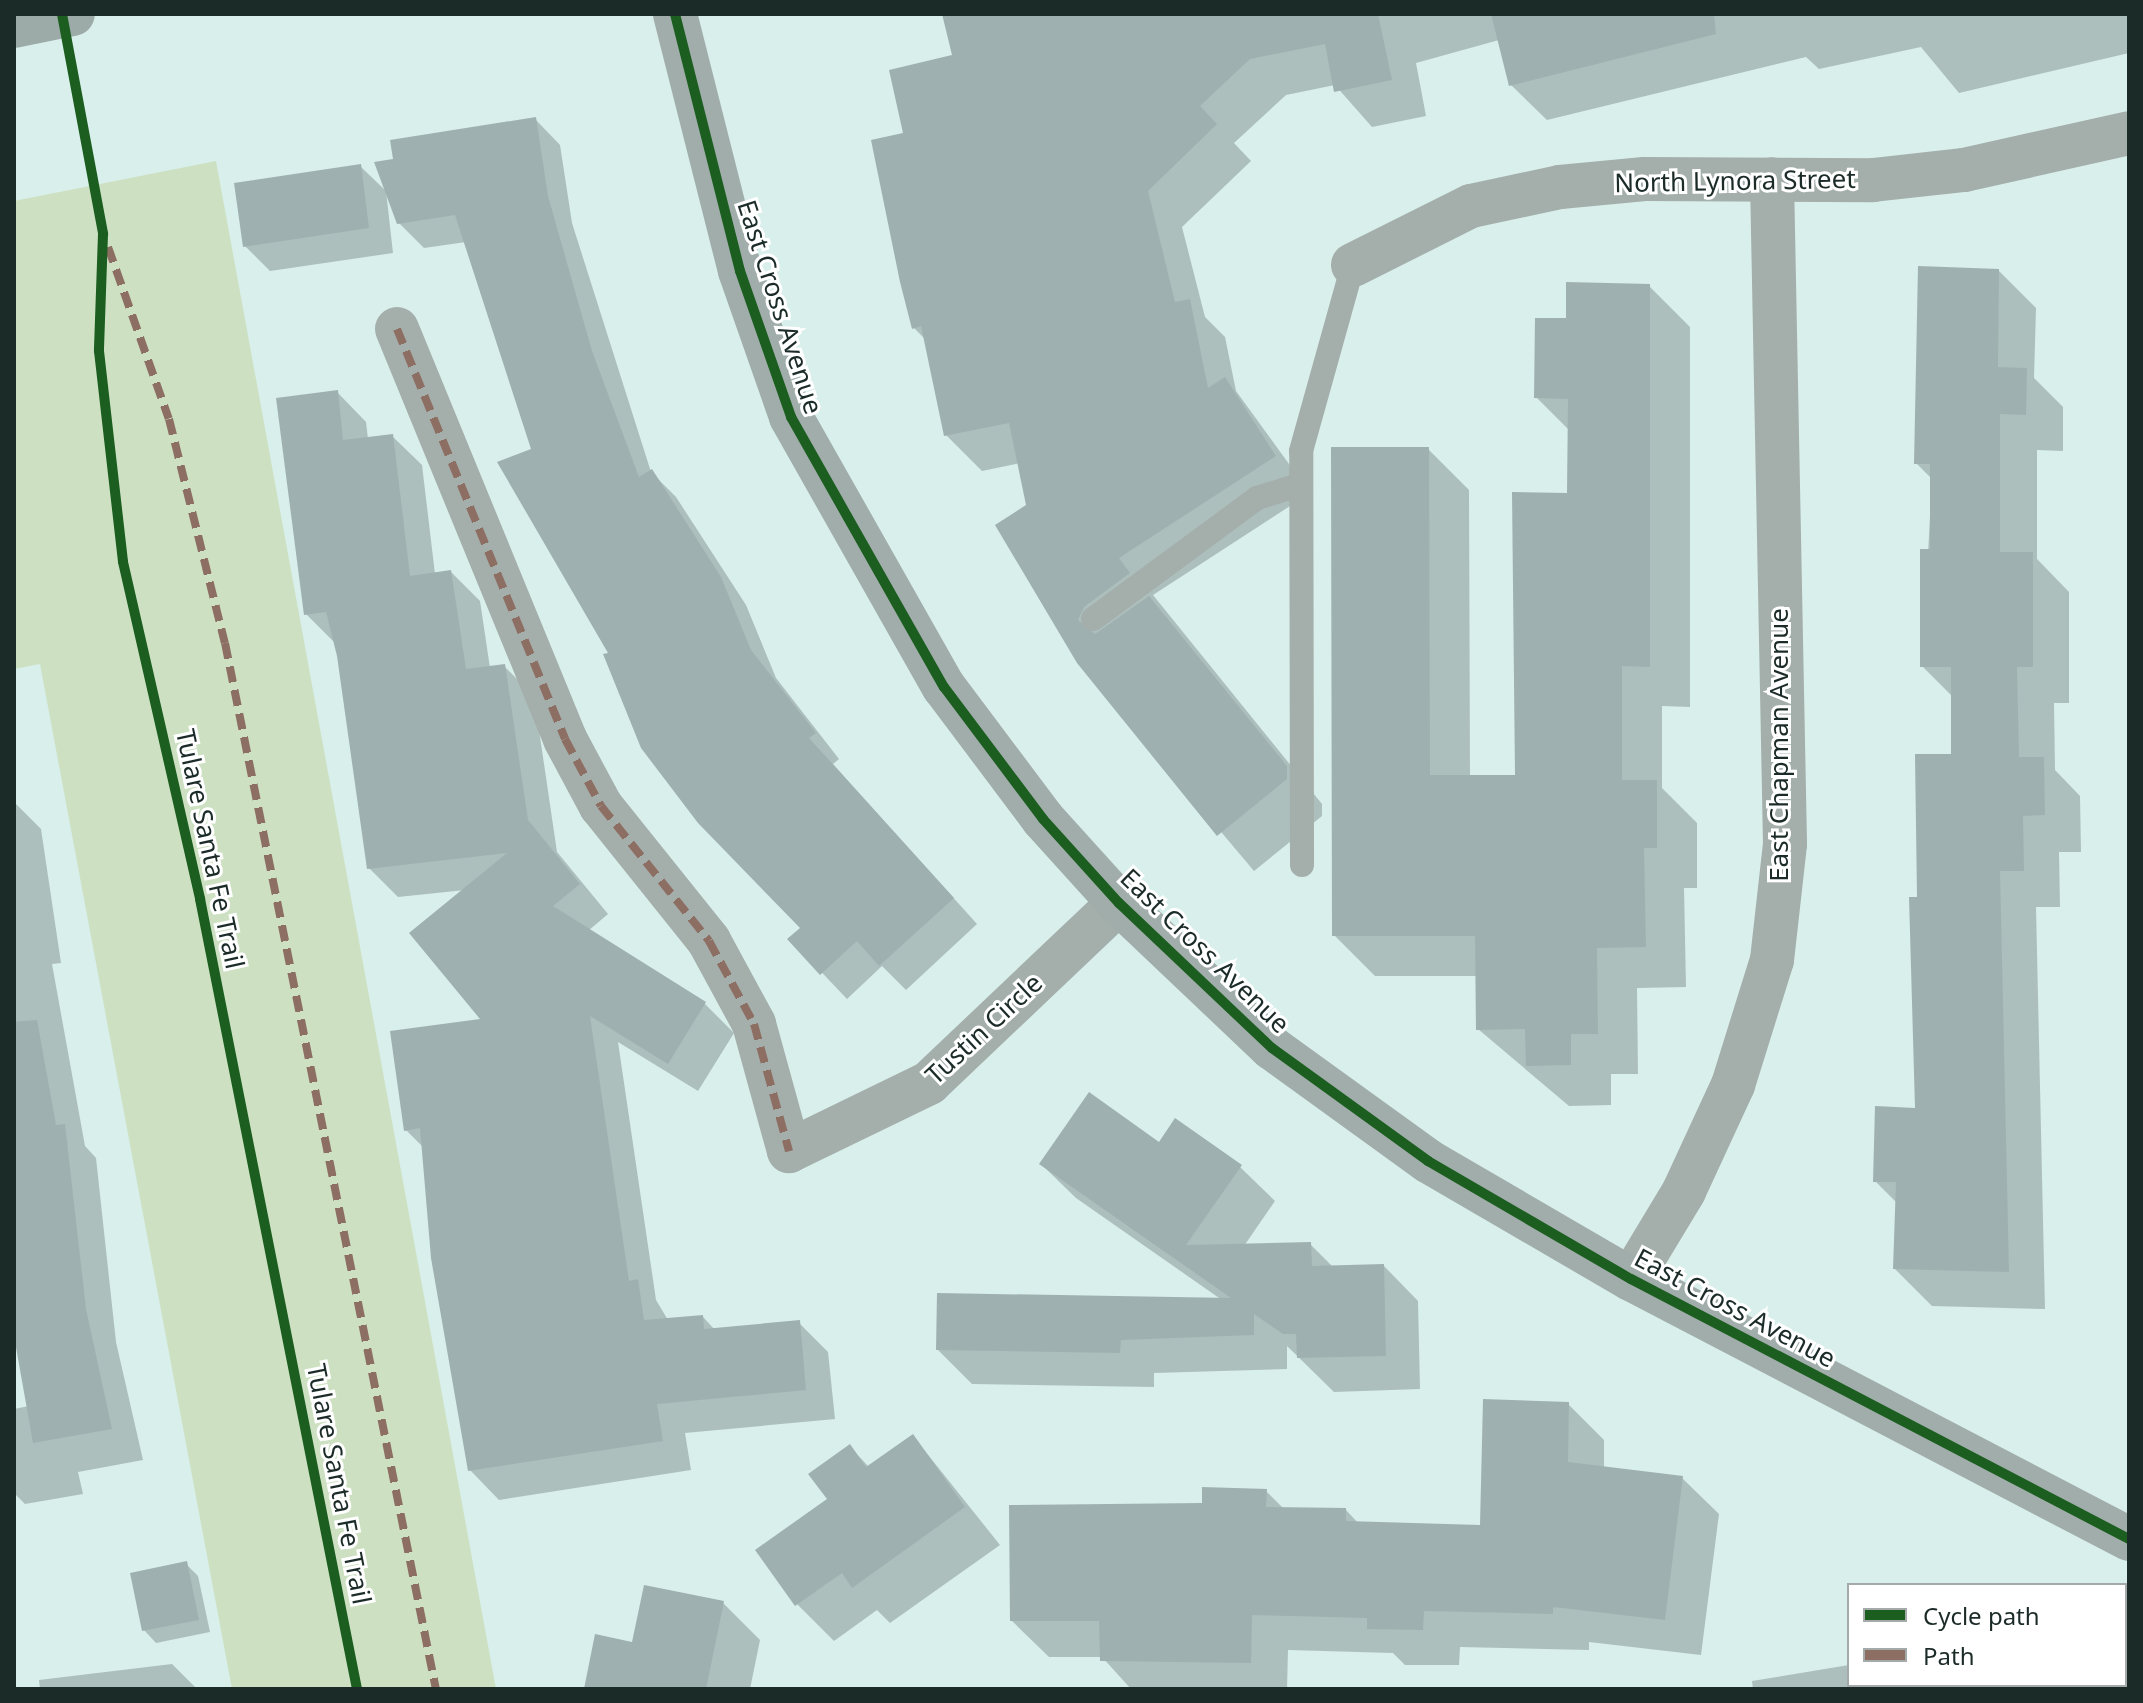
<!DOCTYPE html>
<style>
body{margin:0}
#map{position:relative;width:2143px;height:1703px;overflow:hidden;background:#d8efeb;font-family:"Noto Sans",sans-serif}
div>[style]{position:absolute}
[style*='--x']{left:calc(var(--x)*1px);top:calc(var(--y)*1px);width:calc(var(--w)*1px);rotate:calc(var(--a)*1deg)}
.green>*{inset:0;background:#cde1c2}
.shadow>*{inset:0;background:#0003}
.building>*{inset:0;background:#9fb0b0}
.lane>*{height:24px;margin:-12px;padding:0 12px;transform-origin:12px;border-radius:12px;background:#a4aeaa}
.street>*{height:44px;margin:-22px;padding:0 22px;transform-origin:22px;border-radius:22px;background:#a4aeaa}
.secondary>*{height:44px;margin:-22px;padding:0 22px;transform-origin:22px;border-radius:22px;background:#a1adaa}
.highway>*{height:44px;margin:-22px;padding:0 22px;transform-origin:22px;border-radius:22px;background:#9caba7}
.quiet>*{height:8px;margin-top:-4px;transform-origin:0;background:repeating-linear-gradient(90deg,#8d6e63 0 16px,transparent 0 24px)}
.cycleway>*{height:10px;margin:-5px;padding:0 5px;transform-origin:5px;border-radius:5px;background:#1b5e20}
span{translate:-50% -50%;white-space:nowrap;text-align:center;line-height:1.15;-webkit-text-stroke:6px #fff;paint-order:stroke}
.street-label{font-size:26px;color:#1b2b28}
.frame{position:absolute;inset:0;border:16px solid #1b2b28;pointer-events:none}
.legend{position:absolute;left:1847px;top:1583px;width:280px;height:104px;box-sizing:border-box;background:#fff;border:2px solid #a4aaa9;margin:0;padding:10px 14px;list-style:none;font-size:24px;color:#1b2b28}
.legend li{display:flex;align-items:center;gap:16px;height:40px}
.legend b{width:40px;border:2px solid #a4aaa9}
</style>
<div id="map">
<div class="green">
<i style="clip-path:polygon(216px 161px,496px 1689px,232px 1689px,40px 664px,14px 669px,14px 201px)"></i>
</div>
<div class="shadow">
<i style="clip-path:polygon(944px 14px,2129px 14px,2129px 53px,1959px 93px,1921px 47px,1819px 69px,1806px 57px,1547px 120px,1511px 85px,1499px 40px,1416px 63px,1426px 116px,1372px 127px,1335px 85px,1286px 95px,1234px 143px,1251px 161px,1182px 227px,1205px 317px,1225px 337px,1236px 391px,1310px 493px,1153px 595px,1322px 804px,1322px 816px,1254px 871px,1078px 662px,1020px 463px,982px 471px,946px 435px,926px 340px,914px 328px,905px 134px,954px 56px)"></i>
<i style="clip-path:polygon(535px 119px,560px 145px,572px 223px,651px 472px,676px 497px,746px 605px,776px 678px,839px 759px,833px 764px,977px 924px,906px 990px,882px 966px,847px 999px,790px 939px,802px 928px,612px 655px,533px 450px,466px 242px,424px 248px,399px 223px)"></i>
<i style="clip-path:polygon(360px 166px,386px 191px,393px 253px,270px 271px,245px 246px)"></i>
<i style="clip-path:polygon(1999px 271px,2036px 308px,2034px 378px,2063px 407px,2063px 451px,2037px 450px,2037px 559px,2069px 592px,2069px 703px,2054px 703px,2055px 770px,2080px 796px,2081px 852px,2059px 852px,2060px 907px,2036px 907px,2045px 1309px,1932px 1306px,1895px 1269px,1897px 1203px,1876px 1182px,1917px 1110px,1919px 899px,1953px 756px,1953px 697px,1922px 666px,1932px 479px,1916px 463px)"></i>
<i style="clip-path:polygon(1649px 286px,1690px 327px,1690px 707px,1662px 706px,1662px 788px,1697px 823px,1697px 888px,1684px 888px,1686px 987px,1637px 988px,1638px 1074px,1611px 1074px,1611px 1105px,1569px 1106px,1478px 1029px,1477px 976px,1375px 976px,1334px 935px,1428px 449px,1469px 490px,1470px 777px,1517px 777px,1569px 495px,1569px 430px,1536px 397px,1568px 320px)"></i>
<i style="clip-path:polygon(337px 392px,366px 422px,368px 439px,392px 436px,422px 465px,435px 574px,451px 572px,480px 601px,490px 668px,504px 666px,534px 696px,557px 852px,608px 914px,588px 931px,705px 1004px,734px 1033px,698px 1091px,618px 1042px,656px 1300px,668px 1320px,703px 1317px,715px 1330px,799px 1323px,828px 1352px,835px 1419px,685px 1433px,691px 1470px,499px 1500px,470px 1470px,423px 1147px,406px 1130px,484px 1020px,465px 890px,398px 897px,369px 868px,336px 644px,306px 614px)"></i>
<i style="clip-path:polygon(14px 802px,41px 829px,61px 963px,52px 964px,85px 1146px,96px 1158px,116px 1342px,143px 1460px,78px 1472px,83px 1494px,25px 1504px,14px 1493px,14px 1409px,29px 1406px,14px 1327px)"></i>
<i style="clip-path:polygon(1160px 1145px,1240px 1167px,1275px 1201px,1244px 1246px,1310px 1244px,1334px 1268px,1384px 1266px,1418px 1301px,1420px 1389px,1334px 1392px,1287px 1346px,1287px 1369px,1154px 1373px,1154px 1387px,972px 1384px,938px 1350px,1222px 1300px,1076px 1198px,1041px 1164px)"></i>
<i style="clip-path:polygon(1568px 1404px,1604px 1440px,1604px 1469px,1682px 1478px,1719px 1514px,1701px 1655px,1589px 1642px,1589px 1650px,1460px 1647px,1459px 1665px,1405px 1665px,1393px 1653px,1288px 1650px,1287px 1689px,1131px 1689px,1102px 1657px,1049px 1657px,1012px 1621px,1204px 1505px,1266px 1491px,1284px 1509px,1346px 1510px,1359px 1524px,1482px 1527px)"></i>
<i style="clip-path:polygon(913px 1436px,1000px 1545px,890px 1623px,877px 1610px,834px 1641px,797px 1604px,850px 1447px,869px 1467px)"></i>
<i style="clip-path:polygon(186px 1564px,198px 1576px,210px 1632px,156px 1643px,144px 1630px)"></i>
<i style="clip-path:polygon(723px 1603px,760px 1640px,750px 1689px,586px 1689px,634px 1645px)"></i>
<i style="clip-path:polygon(172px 1664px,197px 1689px,40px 1689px,39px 1680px)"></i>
<i style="clip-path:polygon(1849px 1665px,1849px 1685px,1947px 1689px,1753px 1689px,1752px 1681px)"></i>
</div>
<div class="building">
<i style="clip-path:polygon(942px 14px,1378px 14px,1392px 80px,1334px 92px,1325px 44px,1250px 59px,1200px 106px,1217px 124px,1148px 191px,1175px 302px,1190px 299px,1208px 388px,1225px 377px,1276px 456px,1119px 558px,1130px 573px,1084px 607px,1078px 620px,1095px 634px,1149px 596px,1287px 766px,1287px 779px,1217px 836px,1077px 663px,995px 525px,1026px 505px,1009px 423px,944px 436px,921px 326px,912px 329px,900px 282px,871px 140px,903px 133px,889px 70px,952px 55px)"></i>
<i style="clip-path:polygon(1491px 14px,1714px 14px,1716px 34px,1509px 86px)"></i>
<i style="clip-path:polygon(536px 117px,548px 196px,592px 351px,639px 477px,652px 469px,721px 577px,751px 650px,816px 733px,809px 738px,954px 898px,879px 966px,857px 941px,820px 975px,787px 939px,800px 928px,698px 823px,641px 748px,603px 654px,608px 653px,497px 462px,531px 449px,455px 215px,397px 224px,374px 162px,393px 159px,390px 140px)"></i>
<i style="clip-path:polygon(361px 164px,369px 228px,243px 247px,234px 183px)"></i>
<i style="clip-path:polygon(1918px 266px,1999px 269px,1998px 367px,2027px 368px,2026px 415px,2000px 414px,2000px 552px,2033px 552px,2033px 667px,2017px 667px,2019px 757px,2044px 757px,2045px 815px,2023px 816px,2024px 871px,2000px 871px,2009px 1272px,1893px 1269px,1896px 1182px,1873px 1182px,1875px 1106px,1915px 1108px,1909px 897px,1917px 897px,1915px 754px,1951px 754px,1951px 667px,1920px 667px,1920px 549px,1930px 549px,1930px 464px,1914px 464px)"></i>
<i style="clip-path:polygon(1566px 282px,1650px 284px,1650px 667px,1622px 666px,1622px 780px,1657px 780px,1657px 848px,1644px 848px,1646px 947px,1597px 948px,1598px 1034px,1571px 1034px,1571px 1065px,1526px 1066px,1525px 1029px,1476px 1030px,1475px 936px,1332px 936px,1331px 447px,1429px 447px,1430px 775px,1515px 775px,1512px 492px,1567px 493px,1568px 399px,1534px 398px,1535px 318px,1566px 318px)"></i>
<i style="clip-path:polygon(338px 390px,343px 440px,393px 434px,410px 576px,451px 570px,466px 669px,505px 664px,528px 820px,580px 884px,553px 906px,706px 1002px,668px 1064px,590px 1016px,629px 1281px,638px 1279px,644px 1320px,703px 1315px,704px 1329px,800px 1320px,806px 1390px,657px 1404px,663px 1441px,468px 1471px,431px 1258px,420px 1128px,404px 1131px,390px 1031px,480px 1019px,409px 933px,507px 853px,367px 869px,337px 656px,326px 612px,304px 615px,276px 398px)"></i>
<i style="clip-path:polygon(37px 1020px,56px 1125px,65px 1124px,86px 1309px,112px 1429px,33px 1443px,14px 1336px,14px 1022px)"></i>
<i style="clip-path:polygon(1089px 1092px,1159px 1142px,1175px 1118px,1242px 1165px,1186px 1245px,1311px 1242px,1312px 1266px,1384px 1264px,1386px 1356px,1297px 1358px,1296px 1334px,1283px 1334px,1254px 1314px,1254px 1335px,1121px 1340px,1120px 1353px,936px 1350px,937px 1293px,1231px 1298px,1039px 1164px)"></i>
<i style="clip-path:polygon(1483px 1399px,1569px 1402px,1568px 1462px,1683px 1476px,1665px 1620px,1553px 1607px,1553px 1614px,1424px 1611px,1423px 1630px,1367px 1629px,1367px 1618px,1252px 1615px,1251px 1663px,1100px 1661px,1099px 1621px,1010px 1621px,1009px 1505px,1202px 1503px,1202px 1487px,1267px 1489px,1266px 1507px,1346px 1508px,1346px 1521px,1480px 1525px)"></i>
<i style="clip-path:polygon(913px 1434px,965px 1507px,852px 1588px,842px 1573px,795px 1606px,755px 1550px,827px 1499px,808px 1474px,850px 1444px,866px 1467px)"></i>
<i style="clip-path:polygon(187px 1561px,199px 1620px,142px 1631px,130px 1573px)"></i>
<i style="clip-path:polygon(644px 1585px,724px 1601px,706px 1689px,584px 1689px,595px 1634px,632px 1642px)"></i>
</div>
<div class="lane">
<i style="--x:1093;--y:619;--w:204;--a:-36.4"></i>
<i style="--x:1257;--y:498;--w:44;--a:-17.2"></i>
<i style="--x:1302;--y:865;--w:414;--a:-90.1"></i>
<i style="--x:1301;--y:451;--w:193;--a:-74.4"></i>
</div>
<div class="street">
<i style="--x:1353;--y:265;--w:132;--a:-26.6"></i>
<i style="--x:1471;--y:206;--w:91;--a:-12.1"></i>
<i style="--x:1560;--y:187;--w:85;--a:-5.4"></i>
<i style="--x:1645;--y:179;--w:228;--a:0.3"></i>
<i style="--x:1873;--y:180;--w:92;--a:-6.3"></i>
<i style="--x:1964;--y:170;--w:169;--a:-12.6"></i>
<i style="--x:397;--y:329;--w:443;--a:67.7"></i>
<i style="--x:565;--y:739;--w:76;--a:61.8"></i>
<i style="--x:601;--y:806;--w:173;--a:51.3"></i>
<i style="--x:709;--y:941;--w:94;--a:61.5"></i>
<i style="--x:754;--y:1024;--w:132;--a:74.6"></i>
<i style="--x:789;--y:1151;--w:156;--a:-25.9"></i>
<i style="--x:929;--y:1083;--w:262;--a:-43.5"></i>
<i style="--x:1631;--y:1279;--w:103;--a:-58.9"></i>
<i style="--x:1684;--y:1191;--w:117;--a:-65.2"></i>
<i style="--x:1733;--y:1085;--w:131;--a:-72.7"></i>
<i style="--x:1772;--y:960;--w:117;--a:-83.6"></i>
<i style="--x:1785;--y:844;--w:665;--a:-91.12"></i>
</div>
<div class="secondary">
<i style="--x:675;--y:14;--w:265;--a:75.8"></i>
<i style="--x:740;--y:271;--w:155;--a:70.7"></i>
<i style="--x:791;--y:417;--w:310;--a:60.5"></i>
<i style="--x:944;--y:687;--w:165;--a:53.1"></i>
<i style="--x:1043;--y:819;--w:113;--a:47.9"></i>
<i style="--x:1119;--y:903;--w:211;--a:43.5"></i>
<i style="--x:1272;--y:1048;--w:193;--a:35.9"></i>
<i style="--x:1428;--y:1161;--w:235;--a:30.2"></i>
<i style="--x:1631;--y:1279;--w:562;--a:27.57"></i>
</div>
<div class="highway">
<i style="--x:14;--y:26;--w:60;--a:-11.5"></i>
</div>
<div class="quiet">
<i style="--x:108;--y:247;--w:182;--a:70.5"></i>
<i style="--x:169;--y:419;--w:231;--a:76"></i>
<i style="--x:225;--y:643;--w:1067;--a:78.6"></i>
<i style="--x:397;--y:329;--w:443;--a:67.7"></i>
<i style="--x:565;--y:739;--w:76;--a:61.8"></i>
<i style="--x:601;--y:806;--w:173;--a:51.3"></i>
<i style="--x:709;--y:941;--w:94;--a:61.5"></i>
<i style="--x:754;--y:1024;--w:132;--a:74.6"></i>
</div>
<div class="cycleway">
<i style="--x:62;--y:14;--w:224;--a:79.4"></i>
<i style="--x:103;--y:234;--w:117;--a:92"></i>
<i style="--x:99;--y:351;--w:212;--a:83.5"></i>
<i style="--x:123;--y:562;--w:346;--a:77.1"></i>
<i style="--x:200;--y:899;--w:805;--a:78.76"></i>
<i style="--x:675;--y:14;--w:265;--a:75.8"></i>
<i style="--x:740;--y:271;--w:155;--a:70.7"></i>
<i style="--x:791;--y:417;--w:310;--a:60.5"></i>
<i style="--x:944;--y:687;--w:165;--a:53.1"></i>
<i style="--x:1043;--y:819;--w:113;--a:47.9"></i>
<i style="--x:1119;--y:903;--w:211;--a:43.5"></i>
<i style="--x:1272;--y:1048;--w:193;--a:35.9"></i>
<i style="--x:1428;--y:1161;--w:235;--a:30.2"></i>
<i style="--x:1631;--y:1279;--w:562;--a:27.57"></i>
</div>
<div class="street-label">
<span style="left:1735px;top:181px;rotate:-1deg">North Lynora Street</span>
<span style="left:780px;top:307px;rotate:72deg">East Cross Avenue</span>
<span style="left:1779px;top:745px;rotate:-90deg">East Chapman Avenue</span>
<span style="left:210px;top:849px;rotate:78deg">Tulare Santa Fe Trail</span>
<span style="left:1205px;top:951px;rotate:44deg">East Cross Avenue</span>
<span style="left:984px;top:1029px;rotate:-43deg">Tustin Circle</span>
<span style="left:1735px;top:1308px;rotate:28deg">East Cross Avenue</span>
<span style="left:339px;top:1484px;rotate:79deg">Tulare Santa Fe Trail</span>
</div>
<div class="frame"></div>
<ul class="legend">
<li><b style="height:10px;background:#1b5e20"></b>Cycle path</li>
<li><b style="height:10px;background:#8d6e63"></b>Path</li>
</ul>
</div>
